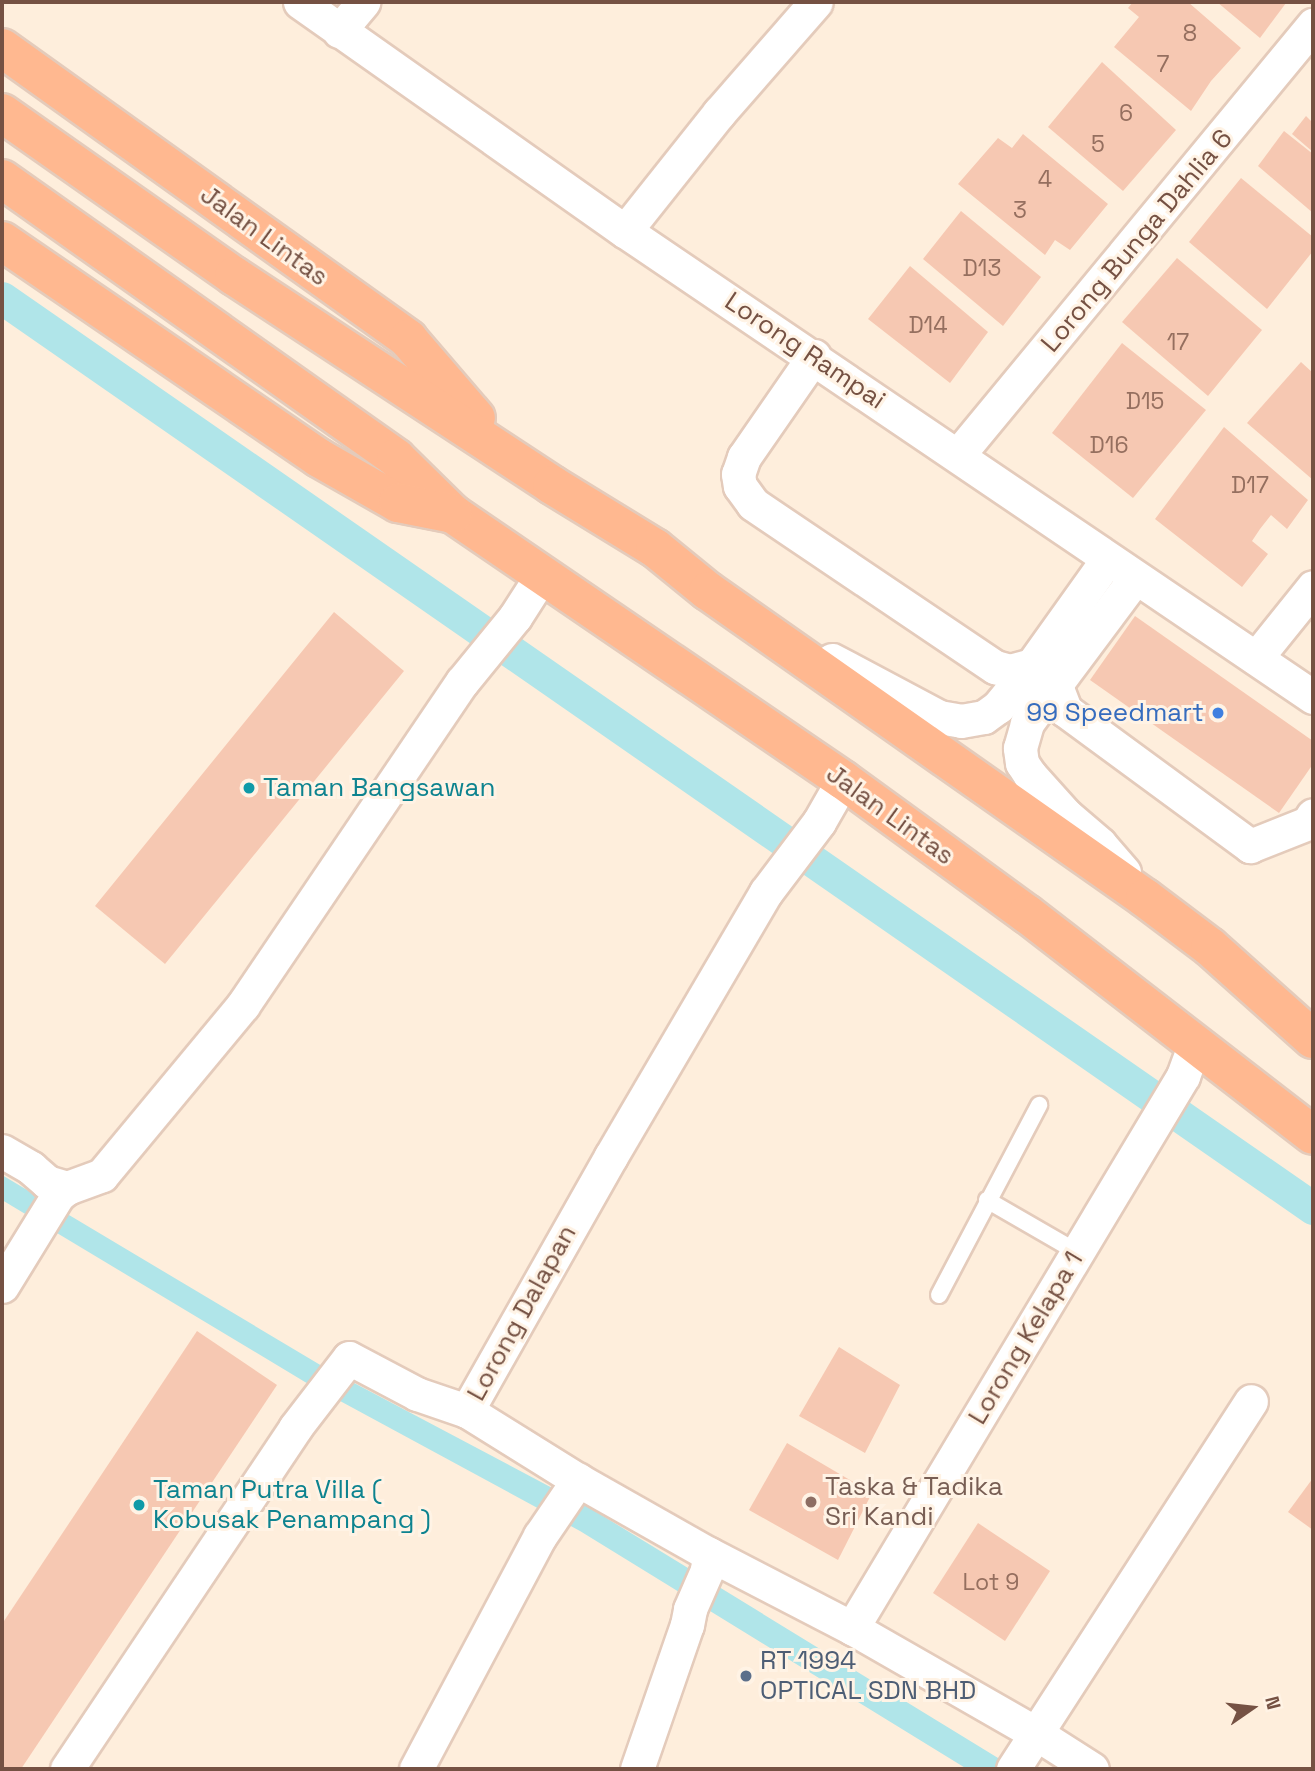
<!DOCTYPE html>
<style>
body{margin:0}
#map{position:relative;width:1315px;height:1771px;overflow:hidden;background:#feeedc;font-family:"Space Grotesk",sans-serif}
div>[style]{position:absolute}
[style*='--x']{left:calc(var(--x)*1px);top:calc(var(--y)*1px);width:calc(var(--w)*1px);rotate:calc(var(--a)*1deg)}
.water>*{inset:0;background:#b0e5e9}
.canal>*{height:33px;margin:-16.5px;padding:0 16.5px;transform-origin:16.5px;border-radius:16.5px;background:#b0e5e9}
.building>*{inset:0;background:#f6c8b2}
.roads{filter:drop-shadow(2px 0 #e4cbbb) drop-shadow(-2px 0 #e4cbbb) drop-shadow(0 2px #e4cbbb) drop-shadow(0 -2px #e4cbbb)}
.service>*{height:16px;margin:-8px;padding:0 8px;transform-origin:8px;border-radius:8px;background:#fff}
.minor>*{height:33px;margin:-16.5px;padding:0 16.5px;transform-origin:16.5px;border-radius:16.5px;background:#fff}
.trunk>*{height:38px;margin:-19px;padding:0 19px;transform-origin:19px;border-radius:19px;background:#ffb890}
.dots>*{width:19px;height:19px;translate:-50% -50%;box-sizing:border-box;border:4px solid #fff3e5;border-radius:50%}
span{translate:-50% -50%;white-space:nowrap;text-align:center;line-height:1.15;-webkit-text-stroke:6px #fff3e5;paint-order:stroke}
.number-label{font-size:23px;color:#956f5f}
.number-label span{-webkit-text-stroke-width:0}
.street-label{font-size:26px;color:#755143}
.shop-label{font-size:26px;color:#366cbe}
.right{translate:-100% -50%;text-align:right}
.culture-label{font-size:26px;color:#0d838f}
.left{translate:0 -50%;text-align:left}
.education-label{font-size:26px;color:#785e54}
.service-label{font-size:26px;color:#4e5e75}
.frame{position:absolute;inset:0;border:4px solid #755143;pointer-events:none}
.north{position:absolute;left:1217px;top:1673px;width:70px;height:70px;-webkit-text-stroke:5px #fff3e5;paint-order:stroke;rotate:76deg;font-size:19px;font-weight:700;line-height:28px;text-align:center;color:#755143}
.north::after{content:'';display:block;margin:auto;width:24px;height:32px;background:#755143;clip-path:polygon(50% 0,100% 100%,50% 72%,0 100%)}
</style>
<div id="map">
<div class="water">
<i style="clip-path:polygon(2px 1175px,322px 1366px,590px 1508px,1016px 1769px,967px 1769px,580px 1531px,305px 1382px,2px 1200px)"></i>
</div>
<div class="canal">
<i style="--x:2;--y:298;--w:1596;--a:34.77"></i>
</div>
<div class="building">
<i style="clip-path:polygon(1133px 2px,1188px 2px,1241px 48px,1211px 81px,1191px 111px,1114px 47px,1139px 17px,1128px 8px)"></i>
<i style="clip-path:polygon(1217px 2px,1284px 2px,1286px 3px,1260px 38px)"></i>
<i style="clip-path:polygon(1102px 62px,1176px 130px,1123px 191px,1048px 127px)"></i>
<i style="clip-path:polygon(1306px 116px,1313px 123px,1313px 152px,1292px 134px)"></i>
<i style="clip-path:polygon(1284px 131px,1313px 154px,1313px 213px,1258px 166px)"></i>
<i style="clip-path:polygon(1023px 134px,1108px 204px,1070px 250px,1055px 240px,1045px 255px,958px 184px,998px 138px,1012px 148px)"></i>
<i style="clip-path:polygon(1241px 178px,1313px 237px,1313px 251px,1267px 309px,1189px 242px)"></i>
<i style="clip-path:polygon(961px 211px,1041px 277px,1003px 326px,923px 259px)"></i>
<i style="clip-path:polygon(1177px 258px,1262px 330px,1208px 396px,1122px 322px)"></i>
<i style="clip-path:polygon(910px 266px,988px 332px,950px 383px,868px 319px)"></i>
<i style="clip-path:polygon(1122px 343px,1206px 410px,1133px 498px,1052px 433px)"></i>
<i style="clip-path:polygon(1301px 362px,1313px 373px,1313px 480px,1247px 423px)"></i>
<i style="clip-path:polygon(1224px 427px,1308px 500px,1287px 529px,1271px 515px,1260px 529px,1252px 541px,1268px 554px,1242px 587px,1155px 519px)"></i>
<i style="clip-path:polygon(334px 612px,404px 671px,165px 964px,95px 906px)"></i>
<i style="clip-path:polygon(1135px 616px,1313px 741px,1313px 764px,1279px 813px,1090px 680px)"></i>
<i style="clip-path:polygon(197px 1331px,277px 1385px,21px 1769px,2px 1769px,2px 1624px)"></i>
<i style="clip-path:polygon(839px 1347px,900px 1385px,865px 1453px,799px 1416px)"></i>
<i style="clip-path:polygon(787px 1443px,872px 1493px,838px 1560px,749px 1510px)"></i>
<i style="clip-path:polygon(1313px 1478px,1313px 1530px,1288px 1512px)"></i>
<i style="clip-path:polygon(978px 1523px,1050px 1571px,1005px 1641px,933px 1593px)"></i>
</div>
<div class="roads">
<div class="service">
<i style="--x:987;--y:1200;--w:104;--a:30"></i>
<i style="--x:939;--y:1295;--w:215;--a:-62.2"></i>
</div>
<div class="minor">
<i style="--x:300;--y:2;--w:398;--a:35.2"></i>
<i style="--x:625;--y:231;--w:831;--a:34.11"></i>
<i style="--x:339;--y:31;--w:38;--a:-50"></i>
<i style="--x:625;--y:231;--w:151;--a:-51.5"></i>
<i style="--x:719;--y:113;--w:147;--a:-48.9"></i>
<i style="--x:814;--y:356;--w:123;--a:124.7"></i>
<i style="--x:744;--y:457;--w:18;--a:109"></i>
<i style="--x:738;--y:474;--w:12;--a:81"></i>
<i style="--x:740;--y:486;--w:22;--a:54"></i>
<i style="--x:753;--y:504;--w:292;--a:34"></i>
<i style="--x:995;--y:667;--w:16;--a:15"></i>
<i style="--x:1010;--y:671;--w:23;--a:-15"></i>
<i style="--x:958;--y:455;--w:558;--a:-50.46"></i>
<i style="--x:1256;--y:658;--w:91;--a:-51.2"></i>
<i style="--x:832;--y:660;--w:121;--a:28"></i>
<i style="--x:939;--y:717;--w:22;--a:10"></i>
<i style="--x:961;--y:721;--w:23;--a:-10"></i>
<i style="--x:984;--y:717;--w:17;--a:-36"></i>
<i style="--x:998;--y:707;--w:54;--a:-51"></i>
<i style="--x:1032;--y:665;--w:129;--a:-54.5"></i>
<i style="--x:1056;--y:686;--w:26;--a:69"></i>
<i style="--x:1065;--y:710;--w:230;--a:36.3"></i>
<i style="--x:1250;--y:846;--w:62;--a:-21.6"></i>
<i style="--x:1308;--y:823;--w:9;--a:-58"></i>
<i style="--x:843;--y:780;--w:48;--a:119.7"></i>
<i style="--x:819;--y:822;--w:88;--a:127.1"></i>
<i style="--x:766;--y:892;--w:306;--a:120.4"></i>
<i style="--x:611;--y:1156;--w:293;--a:119.5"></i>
<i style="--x:467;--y:1411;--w:131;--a:31.9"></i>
<i style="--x:578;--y:1480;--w:150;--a:29.5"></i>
<i style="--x:709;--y:1554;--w:161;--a:27.4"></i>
<i style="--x:852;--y:1628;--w:213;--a:29.8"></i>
<i style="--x:1037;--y:1734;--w:65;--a:32.5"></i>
<i style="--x:1124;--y:872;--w:37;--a:-131"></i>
<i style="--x:1100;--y:844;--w:45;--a:-139.5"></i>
<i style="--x:1066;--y:815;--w:54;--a:-132"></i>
<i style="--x:1030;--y:775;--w:14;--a:-124"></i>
<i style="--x:1022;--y:763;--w:15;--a:-98"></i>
<i style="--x:1020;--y:748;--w:26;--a:-74"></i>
<i style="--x:1027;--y:723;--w:181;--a:-53.3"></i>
<i style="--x:2;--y:1151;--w:34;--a:30"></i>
<i style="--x:31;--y:1168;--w:21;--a:41"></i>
<i style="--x:47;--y:1182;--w:21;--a:17"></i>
<i style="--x:2;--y:1286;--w:107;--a:-58.4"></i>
<i style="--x:58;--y:1195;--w:11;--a:-38"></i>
<i style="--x:67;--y:1188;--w:37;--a:-20"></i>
<i style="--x:102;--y:1175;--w:221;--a:-50.3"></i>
<i style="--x:243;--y:1005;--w:390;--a:-55.9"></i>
<i style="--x:462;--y:682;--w:84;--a:-50.8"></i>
<i style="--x:515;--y:617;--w:50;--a:-57.3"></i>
<i style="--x:852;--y:1628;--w:644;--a:-59.05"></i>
<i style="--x:1183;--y:1076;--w:32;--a:-70"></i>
<i style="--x:67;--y:1769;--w:410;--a:-56.2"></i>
<i style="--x:295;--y:1428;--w:88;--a:-52.4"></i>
<i style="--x:349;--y:1358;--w:77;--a:27.9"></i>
<i style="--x:417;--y:1394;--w:53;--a:18.8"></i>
<i style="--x:416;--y:1769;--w:264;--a:-62"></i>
<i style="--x:540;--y:1536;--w:68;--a:-55.8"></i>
<i style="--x:637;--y:1769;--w:152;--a:-70.9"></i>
<i style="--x:687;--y:1625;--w:16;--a:-79"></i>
<i style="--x:690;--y:1609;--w:43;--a:-66.4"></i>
<i style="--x:707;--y:1570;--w:16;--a:-83"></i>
<i style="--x:1013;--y:1769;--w:438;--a:-57.1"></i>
</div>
<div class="trunk">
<i style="--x:2;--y:48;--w:500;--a:35.6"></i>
<i style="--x:408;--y:339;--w:104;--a:49.3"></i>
<i style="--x:2;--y:113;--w:284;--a:35.1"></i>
<i style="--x:234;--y:276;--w:381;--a:33.3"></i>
<i style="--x:552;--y:485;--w:121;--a:31.5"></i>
<i style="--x:655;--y:548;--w:68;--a:39.1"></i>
<i style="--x:708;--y:591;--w:534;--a:35.09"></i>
<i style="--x:1145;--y:898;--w:81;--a:37"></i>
<i style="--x:1210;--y:947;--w:138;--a:41.8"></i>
<i style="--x:2;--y:179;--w:483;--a:35.3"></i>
<i style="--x:396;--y:458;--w:80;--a:44.5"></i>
<i style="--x:453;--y:514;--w:472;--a:34.3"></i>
<i style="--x:843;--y:780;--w:228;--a:36.1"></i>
<i style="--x:1027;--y:914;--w:361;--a:37.7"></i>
<i style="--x:2;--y:241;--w:384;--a:34.4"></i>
<i style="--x:319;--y:458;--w:91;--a:29.7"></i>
<i style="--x:398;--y:503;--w:56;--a:11.3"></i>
</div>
</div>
<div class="dots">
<i style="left:1218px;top:713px;background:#3f7fe0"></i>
<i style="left:249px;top:788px;background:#0f9aa8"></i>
<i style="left:811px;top:1502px;background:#8d6e63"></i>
<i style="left:139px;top:1505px;background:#0f9aa8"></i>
<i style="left:746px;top:1676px;background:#5c6f8a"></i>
</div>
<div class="number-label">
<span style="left:1190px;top:33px">8</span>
<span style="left:1163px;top:64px">7</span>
<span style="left:1126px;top:113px">6</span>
<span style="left:1098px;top:144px">5</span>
<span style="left:1045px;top:179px">4</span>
<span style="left:1020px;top:210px">3</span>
<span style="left:982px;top:268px">D13</span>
<span style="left:928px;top:325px">D14</span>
<span style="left:1178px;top:342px">17</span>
<span style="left:1145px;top:401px">D15</span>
<span style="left:1109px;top:445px">D16</span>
<span style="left:1250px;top:485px">D17</span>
<span style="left:991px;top:1582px">Lot 9</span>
</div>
<div class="street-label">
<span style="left:264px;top:236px;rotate:36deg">Jalan Lintas</span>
<span style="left:1137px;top:241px;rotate:-50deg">Lorong Bunga Dahlia 6</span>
<span style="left:805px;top:351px;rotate:34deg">Lorong Rampai</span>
<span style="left:890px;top:815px;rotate:36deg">Jalan Lintas</span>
<span style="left:522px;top:1313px;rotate:-61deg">Lorong Dalapan</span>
<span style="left:1026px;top:1338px;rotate:-59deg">Lorong Kelapa 1</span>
</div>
<div class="shop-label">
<span class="right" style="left:1204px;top:713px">99 Speedmart</span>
</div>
<div class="culture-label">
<span class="left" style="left:263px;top:788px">Taman Bangsawan</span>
<span class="left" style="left:153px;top:1505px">Taman Putra Villa (<br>Kobusak Penampang )</span>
</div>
<div class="education-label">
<span class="left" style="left:825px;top:1502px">Taska &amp; Tadika<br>Sri Kandi</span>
</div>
<div class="service-label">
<span class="left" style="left:760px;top:1676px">RT 1994<br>OPTICAL SDN BHD</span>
</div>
<div class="frame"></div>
<div class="north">N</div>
</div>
